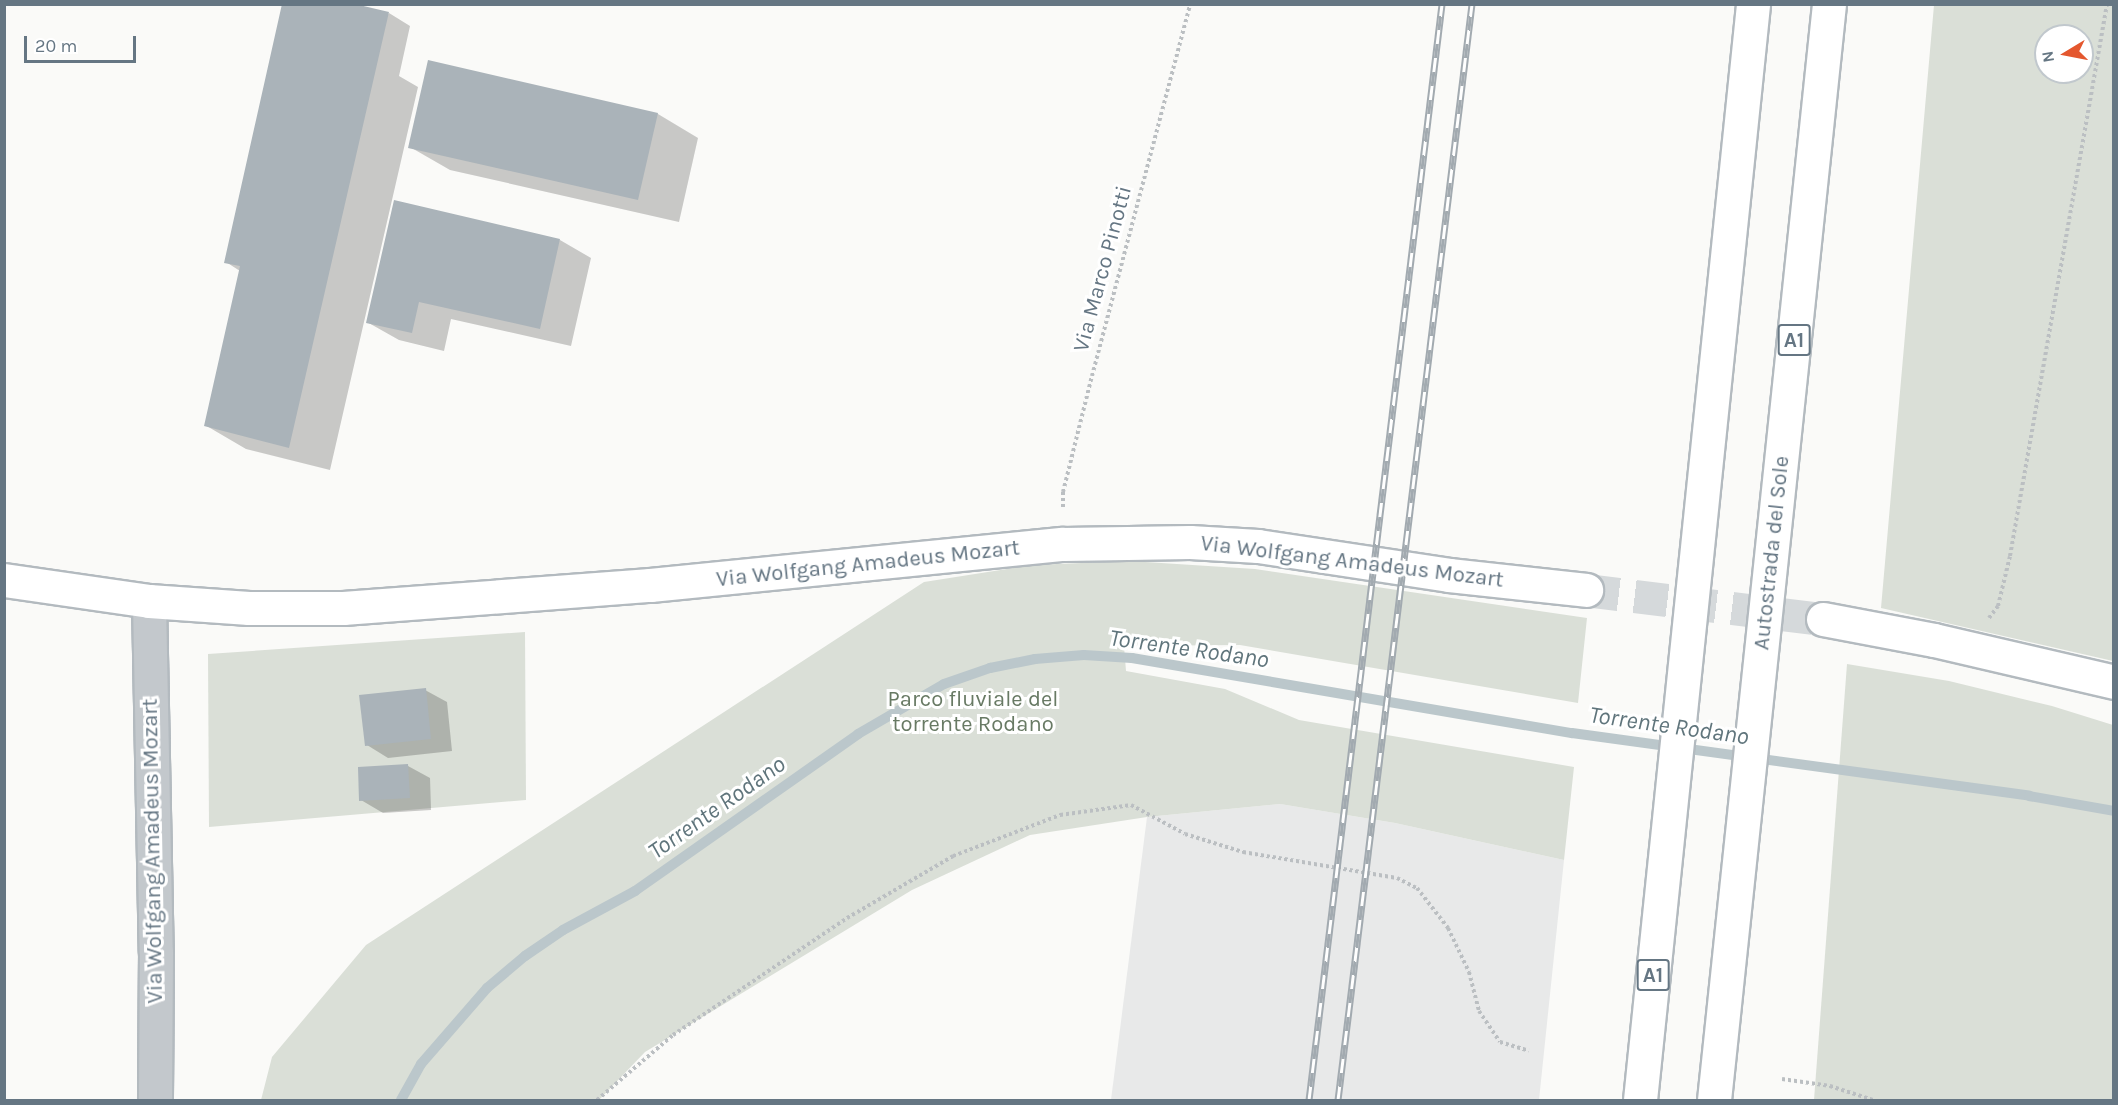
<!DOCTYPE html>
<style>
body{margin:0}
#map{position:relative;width:2118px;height:1105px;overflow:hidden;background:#fafaf8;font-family:Karla,sans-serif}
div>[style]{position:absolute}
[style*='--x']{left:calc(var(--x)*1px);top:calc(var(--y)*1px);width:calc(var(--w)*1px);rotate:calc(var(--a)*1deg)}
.built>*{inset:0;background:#e8e9e9}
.green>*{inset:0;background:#dadfd7}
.shadow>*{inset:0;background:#0003}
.stream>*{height:10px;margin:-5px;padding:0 5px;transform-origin:5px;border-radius:5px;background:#bbc7cb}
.building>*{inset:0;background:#aab3b9}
.secondary-tunnel>*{height:33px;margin-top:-16.5px;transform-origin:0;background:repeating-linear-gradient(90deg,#d5d9db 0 33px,transparent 0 49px)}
.path>*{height:4px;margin-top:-2px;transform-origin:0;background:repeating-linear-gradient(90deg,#bbbfc2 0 3px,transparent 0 6px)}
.roads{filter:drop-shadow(2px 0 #b3babf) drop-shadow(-2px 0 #b3babf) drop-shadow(0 2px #b3babf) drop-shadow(0 -2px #b3babf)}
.street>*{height:33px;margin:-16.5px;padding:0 16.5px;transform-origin:16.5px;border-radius:16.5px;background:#c3c8cc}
.secondary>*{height:33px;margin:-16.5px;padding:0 16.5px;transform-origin:16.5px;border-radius:16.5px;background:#fff}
.highway>*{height:33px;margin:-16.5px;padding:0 16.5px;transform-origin:16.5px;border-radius:16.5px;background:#fff}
.rail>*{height:7px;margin-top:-3.5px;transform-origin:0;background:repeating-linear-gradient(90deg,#fff 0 14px,#a2aab0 0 28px);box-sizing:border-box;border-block:2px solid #a2aab0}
span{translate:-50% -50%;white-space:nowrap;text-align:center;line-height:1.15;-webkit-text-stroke:6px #fff;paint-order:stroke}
.shield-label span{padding:2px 4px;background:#fff;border:2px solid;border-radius:4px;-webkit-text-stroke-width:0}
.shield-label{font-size:21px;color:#657683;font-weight:700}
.street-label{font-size:22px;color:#657683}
.park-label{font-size:22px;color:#687a64}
.water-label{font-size:24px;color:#60757c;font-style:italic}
.frame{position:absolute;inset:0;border:6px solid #657683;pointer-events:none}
.north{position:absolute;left:2034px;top:24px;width:60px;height:60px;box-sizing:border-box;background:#fff;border:2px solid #c1c8cd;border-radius:50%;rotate:260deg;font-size:16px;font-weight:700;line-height:24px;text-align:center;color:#657683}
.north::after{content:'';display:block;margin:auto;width:21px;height:27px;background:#e4572e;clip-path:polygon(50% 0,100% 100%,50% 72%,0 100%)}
.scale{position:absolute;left:24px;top:36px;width:112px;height:27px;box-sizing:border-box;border:3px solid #657683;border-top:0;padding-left:8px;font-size:18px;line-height:21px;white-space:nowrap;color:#657683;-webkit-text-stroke:4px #fff;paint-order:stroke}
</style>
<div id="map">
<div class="built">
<i style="clip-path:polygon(1280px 804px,1395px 823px,1564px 860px,1539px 1100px,1111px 1100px,1147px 817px)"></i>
</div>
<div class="green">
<i style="clip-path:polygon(evenodd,1934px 5px,2113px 5px,2113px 661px,1881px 608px,1934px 5px,2046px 36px,2082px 36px,2082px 72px,2046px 72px,2046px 36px)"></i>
<i style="clip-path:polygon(1130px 561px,1255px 569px,1587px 618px,1578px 703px,1240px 645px,1124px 646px,1126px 671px,1225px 689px,1299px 720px,1574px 767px,1564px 860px,1395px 823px,1280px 804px,1147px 817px,1030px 835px,912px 890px,645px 1052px,599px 1100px,261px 1100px,272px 1057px,366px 945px,924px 582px,1033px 565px)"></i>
<i style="clip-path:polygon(525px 632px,526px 800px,209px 827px,208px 654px)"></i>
<i style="clip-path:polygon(1847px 664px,1949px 681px,2052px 706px,2113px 725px,2113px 1100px,1814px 1100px)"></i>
</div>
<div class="shadow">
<i style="clip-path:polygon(389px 13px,410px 26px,399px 76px,418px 87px,330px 470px,246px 449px,205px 425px,240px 271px,226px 262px)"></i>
<i style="clip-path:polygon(430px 62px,658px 114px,698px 138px,679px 222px,450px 170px,410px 147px)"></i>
<i style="clip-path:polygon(560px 240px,591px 258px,571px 346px,451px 319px,444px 351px,399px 340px,367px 322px)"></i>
<i style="clip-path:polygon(425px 690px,447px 702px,452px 751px,388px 758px,367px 745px)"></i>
<i style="clip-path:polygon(408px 766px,430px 778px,431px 810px,383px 813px,361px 800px)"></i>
</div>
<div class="stream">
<i style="--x:401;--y:1100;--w:41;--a:-60.9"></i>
<i style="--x:421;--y:1064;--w:101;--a:-49"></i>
<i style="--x:487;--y:988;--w:50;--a:-40.1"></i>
<i style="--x:525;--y:956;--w:46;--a:-34.4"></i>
<i style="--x:563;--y:930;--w:82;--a:-28.4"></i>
<i style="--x:635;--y:891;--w:273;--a:-35.1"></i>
<i style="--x:858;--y:734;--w:99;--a:-30.2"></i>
<i style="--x:944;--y:684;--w:49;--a:-19.2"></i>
<i style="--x:990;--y:668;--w:46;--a:-11.3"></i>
<i style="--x:1035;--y:659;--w:49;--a:-4.7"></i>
<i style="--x:1084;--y:655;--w:48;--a:3.6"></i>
<i style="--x:1132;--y:658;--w:446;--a:9.7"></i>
<i style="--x:1572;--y:733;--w:461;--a:7.8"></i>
<i style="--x:2029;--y:796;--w:86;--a:10"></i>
</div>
<div class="building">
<i style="clip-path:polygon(282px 4px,355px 4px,389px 12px,289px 448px,204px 426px,240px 266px,224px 263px)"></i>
<i style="clip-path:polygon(428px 60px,658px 113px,638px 200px,408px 148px)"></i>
<i style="clip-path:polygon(394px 200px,560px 239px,540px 329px,419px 302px,412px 333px,366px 323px)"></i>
<i style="clip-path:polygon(426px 688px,431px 739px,365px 746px,359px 695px)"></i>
<i style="clip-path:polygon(408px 764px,410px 798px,359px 801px,358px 767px)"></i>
</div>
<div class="secondary-tunnel">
<i style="--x:1586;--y:590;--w:239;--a:7"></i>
</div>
<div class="path">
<i style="--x:1063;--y:507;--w:15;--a:-90"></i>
<i style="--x:1063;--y:492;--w:120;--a:-76"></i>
<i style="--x:1092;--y:376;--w:385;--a:-75.2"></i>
<i style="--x:1989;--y:618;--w:15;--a:-53"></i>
<i style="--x:1998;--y:606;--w:51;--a:-76.5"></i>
<i style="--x:2010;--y:556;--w:560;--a:-80.03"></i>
<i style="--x:1782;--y:1079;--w:49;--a:8.3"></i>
<i style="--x:1830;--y:1086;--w:45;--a:18"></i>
<i style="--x:597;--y:1100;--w:100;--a:-40.5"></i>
<i style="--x:673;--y:1035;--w:210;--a:-33.9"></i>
<i style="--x:847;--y:918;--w:123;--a:-30.3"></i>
<i style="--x:953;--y:856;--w:115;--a:-21"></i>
<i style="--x:1060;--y:815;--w:72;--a:-8"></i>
<i style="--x:1131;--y:805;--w:61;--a:28.2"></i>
<i style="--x:1185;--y:834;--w:61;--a:17.2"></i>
<i style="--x:1243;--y:852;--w:156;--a:9.6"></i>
<i style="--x:1397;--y:878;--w:22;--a:27"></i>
<i style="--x:1417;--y:888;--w:51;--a:52.2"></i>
<i style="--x:1448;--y:928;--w:49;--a:64.5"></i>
<i style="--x:1469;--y:972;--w:40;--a:75.6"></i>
<i style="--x:1479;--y:1011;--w:37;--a:56"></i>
<i style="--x:1500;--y:1042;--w:30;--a:17"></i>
</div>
<div class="roads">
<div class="street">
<i style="--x:149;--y:601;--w:351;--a:88.9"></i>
<i style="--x:156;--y:952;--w:148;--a:90.4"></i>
</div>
<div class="secondary">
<i style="--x:4;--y:580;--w:147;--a:8.2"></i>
<i style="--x:149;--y:601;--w:100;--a:4"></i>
<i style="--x:249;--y:608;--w:94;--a:0"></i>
<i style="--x:343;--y:608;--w:308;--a:-4.3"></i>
<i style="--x:650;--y:585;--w:415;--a:-5.7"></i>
<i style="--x:1063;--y:544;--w:127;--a:-0.9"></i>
<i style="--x:1190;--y:542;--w:68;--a:3.4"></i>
<i style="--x:1258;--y:546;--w:193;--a:8.6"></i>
<i style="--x:1449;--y:575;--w:138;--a:6.2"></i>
<i style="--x:1823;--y:619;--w:113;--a:10.7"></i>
<i style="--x:1934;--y:640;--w:185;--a:13.1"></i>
</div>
<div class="highway">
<i style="--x:1640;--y:1100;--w:1102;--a:-84.11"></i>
<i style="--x:1714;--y:1100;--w:1102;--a:-84.01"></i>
</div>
</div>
<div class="rail">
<i style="--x:1309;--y:1100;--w:1104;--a:-83.08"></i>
<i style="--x:1338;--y:1100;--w:1104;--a:-83.03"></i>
</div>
<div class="shield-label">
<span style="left:1794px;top:340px">A1</span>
<span style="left:1653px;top:975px">A1</span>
</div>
<div class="street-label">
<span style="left:1103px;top:269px;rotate:-75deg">Via Marco Pinotti</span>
<span style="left:1772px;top:553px;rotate:-84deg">Autostrada del Sole</span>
<span style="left:1352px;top:562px;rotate:7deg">Via Wolfgang Amadeus Mozart</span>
<span style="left:868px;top:564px;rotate:-6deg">Via Wolfgang Amadeus Mozart</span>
<span style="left:153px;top:851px;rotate:-91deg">Via Wolfgang Amadeus Mozart</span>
</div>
<div class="park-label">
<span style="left:973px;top:712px">Parco fluviale del<br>torrente Rodano</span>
</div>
<div class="water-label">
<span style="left:1189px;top:649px;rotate:8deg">Torrente Rodano</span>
<span style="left:1669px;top:726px;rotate:8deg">Torrente Rodano</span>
<span style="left:717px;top:808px;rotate:-35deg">Torrente Rodano</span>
</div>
<div class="frame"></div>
<div class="north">N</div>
<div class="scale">20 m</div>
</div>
